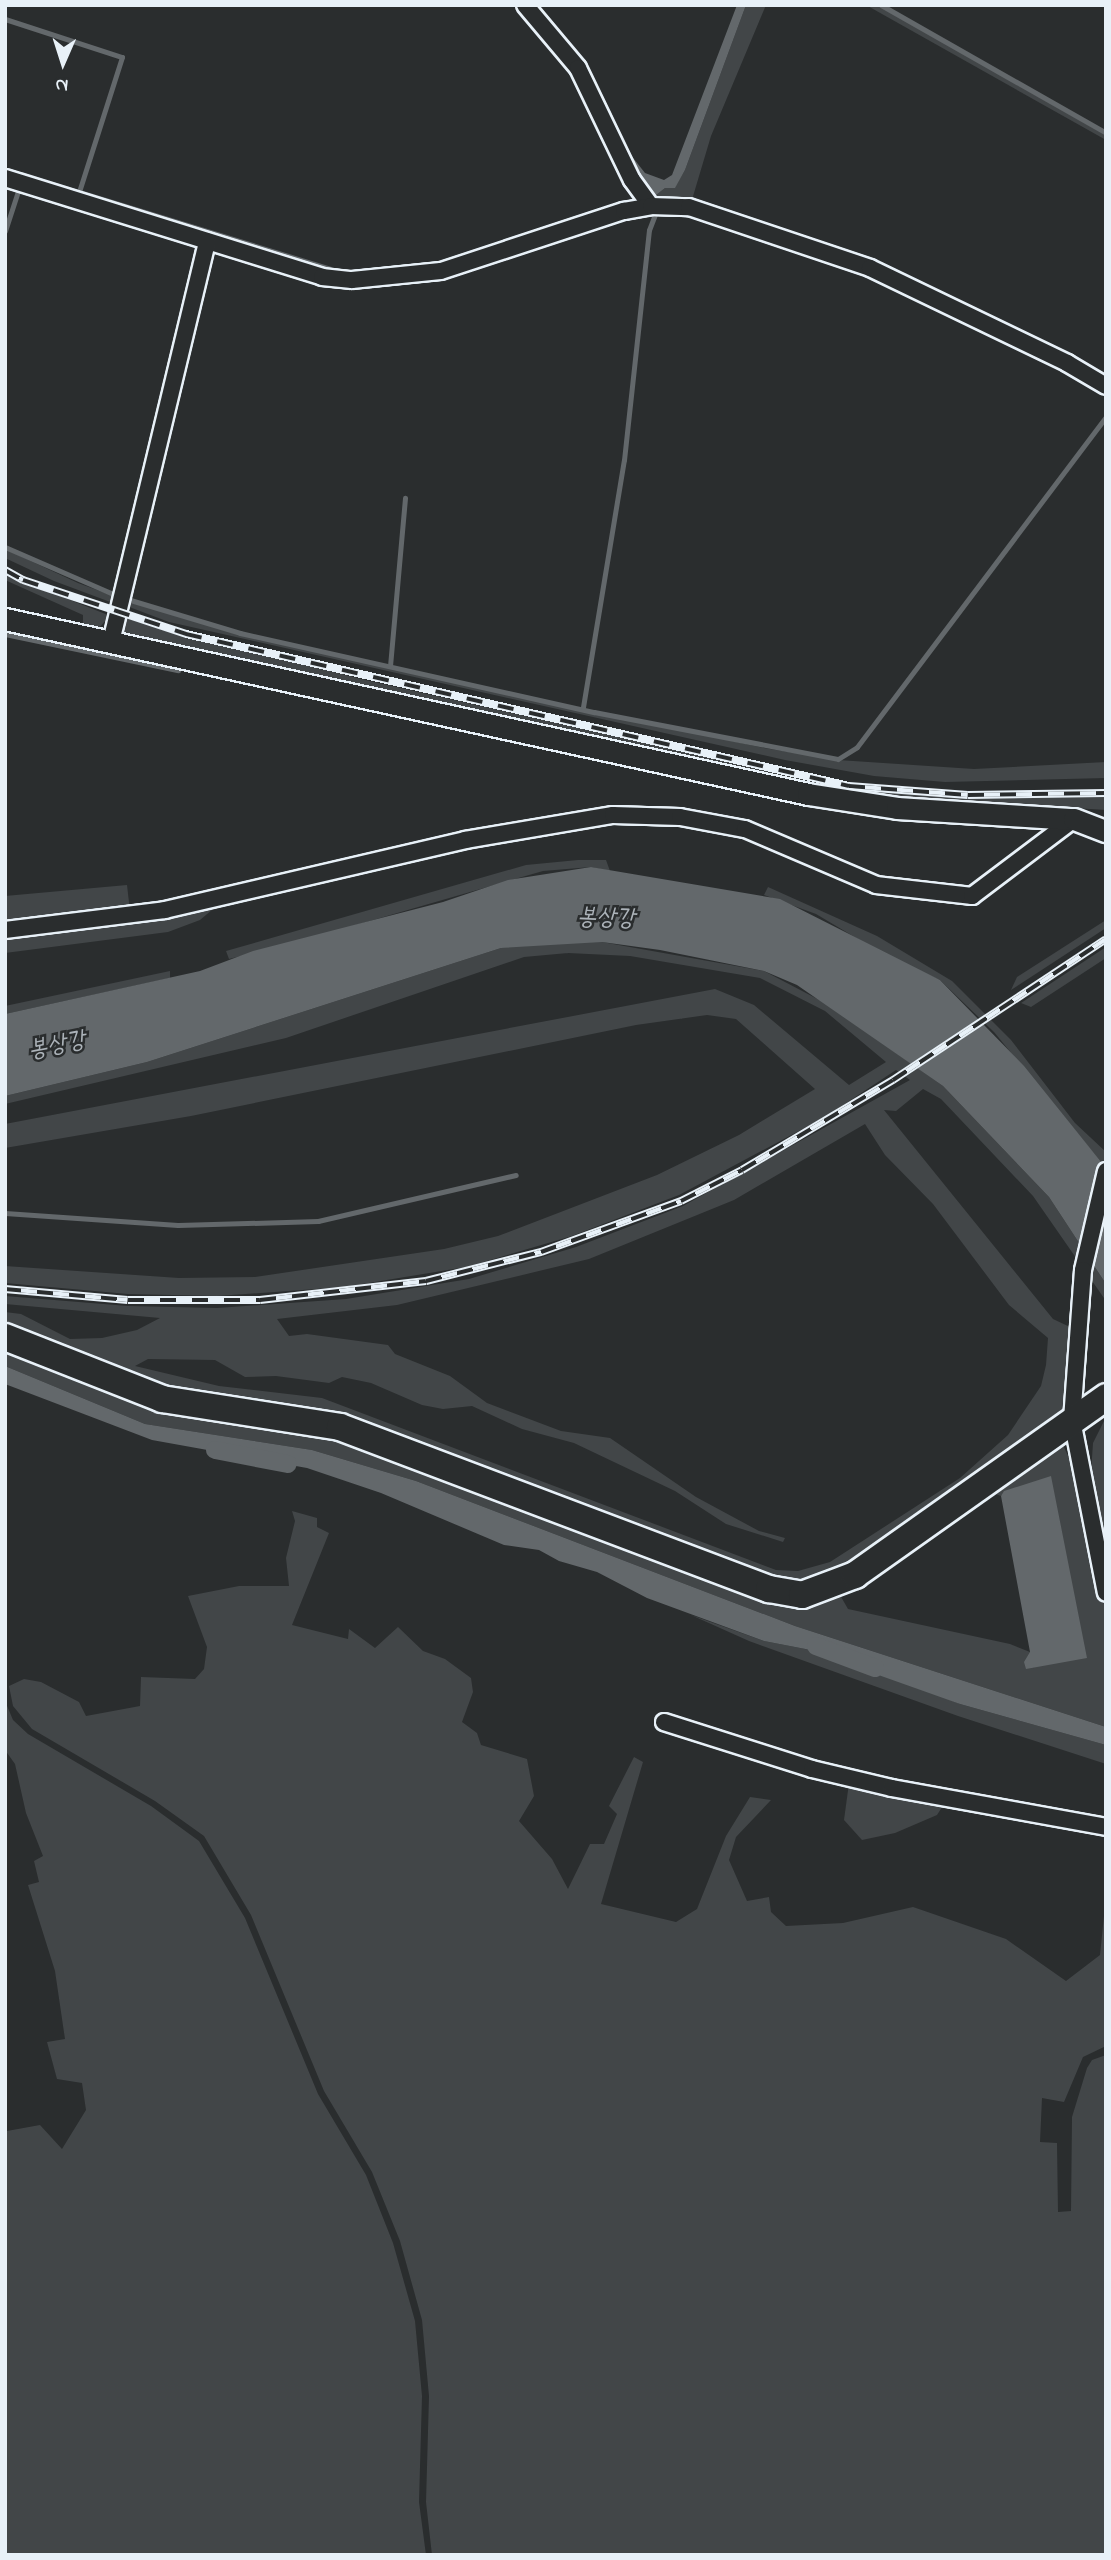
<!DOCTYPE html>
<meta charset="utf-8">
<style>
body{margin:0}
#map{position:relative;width:1111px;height:2560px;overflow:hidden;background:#2a2d2e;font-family:"Indie Flower","Poor Story",sans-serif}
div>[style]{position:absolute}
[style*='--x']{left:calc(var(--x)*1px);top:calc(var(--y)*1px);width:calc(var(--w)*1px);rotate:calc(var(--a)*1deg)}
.green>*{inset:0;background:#424648}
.water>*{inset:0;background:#63686b}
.stream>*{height:5px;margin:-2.5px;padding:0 2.5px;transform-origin:2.5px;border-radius:2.5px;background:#63686b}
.canal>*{height:18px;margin:-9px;padding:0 9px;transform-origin:9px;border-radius:9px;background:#63686b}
.roads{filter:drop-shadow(2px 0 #e8f1f8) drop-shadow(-2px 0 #e8f1f8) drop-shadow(0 2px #e8f1f8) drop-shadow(0 -2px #e8f1f8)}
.minor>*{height:16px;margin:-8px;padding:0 8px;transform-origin:8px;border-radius:8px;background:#2a2d2e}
.tertiary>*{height:21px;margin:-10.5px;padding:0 10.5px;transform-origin:10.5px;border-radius:10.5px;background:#2a2d2e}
.primary>*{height:26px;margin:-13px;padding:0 13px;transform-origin:13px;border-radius:13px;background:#2a2d2e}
.rail>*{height:8px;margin-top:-4px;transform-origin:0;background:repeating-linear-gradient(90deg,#2a2d2e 0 16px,#e8f1f8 0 32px);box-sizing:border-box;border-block:2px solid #e8f1f8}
span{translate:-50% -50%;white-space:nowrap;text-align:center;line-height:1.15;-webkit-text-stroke:5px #2a2d2e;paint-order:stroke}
.water-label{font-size:24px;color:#acb3b9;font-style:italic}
.frame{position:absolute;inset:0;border:7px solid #e8f1f8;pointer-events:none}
.north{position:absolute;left:28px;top:28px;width:70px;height:70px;-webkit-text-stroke:5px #2a2d2e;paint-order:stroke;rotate:183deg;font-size:19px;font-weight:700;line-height:28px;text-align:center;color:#e8f1f8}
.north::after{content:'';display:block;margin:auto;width:24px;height:32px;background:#e8f1f8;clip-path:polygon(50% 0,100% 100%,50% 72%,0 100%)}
</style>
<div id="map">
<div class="green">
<i style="clip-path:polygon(528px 5px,532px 5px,580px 63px,589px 78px,651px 199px,665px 188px,675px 187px,685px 170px,746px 5px,766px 5px,711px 136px,691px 203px,650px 200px,643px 194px,580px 66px)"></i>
<i style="clip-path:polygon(866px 5px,877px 5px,1106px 135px,1106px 140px)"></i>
<i style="clip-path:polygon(5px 549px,78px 583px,116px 597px,113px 603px,54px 581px,5px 558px)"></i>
<i style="clip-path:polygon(5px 574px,108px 615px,106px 620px,98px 629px,83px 628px,83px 615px,5px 580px)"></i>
<i style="clip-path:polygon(126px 601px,240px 634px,764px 748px,838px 760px,974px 769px,1106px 762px,1106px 778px,945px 782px,874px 776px,785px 760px,169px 622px,124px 605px)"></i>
<i style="clip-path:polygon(122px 617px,361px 679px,811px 780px,943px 795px,1106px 791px,1106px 810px,856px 794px,124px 634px)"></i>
<i style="clip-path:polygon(5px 624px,185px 664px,184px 670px,5px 631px)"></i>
<i style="clip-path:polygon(578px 860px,606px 860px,610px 871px,591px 867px,543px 871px,297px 942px,229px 959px,226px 951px,526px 865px)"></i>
<i style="clip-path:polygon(127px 885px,130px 911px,5px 925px,5px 896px)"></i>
<i style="clip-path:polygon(768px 887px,877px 936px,952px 981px,1011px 1040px,1075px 1123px,1106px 1152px,1106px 1168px,994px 1032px,940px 980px,895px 961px,816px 914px,764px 895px)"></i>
<i style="clip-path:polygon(219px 904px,200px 920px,168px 932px,5px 953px,5px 936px,135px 922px)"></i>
<i style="clip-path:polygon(1106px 920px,1106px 928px,1011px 990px,1017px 977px)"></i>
<i style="clip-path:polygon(evenodd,548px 942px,602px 942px,764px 971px,827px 1004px,943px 1086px,1049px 1197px,1106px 1284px,1106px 1301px,1033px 1196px,941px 1099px,923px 1089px,896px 1111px,884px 1110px,1053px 1319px,1070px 1327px,1067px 1412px,843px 1572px,806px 1583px,764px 1576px,344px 1418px,310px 1409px,187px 1393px,5px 1326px,5px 1312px,21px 1314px,70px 1339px,102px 1338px,137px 1330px,160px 1318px,5px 1304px,5px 1296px,128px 1306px,217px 1308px,346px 1299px,469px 1279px,576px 1247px,683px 1206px,910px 1080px,896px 1070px,825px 1117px,679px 1195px,572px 1236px,466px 1267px,344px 1287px,217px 1296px,128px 1294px,5px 1283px,5px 1266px,179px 1278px,255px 1277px,444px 1249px,498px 1236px,657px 1175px,739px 1135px,815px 1089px,736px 1019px,707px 1015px,636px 1025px,191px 1116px,5px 1148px,5px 1124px,715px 989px,754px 1005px,849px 1085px,886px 1062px,825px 1011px,760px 978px,630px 956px,568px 953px,524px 957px,286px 1038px,5px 1104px,5px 1096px,147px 1062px,501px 948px,548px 942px,865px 1124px,885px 1155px,933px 1204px,1009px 1305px,1048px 1338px,1046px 1365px,1041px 1386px,1008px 1435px,960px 1478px,830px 1562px,798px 1571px,776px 1570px,322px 1398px,219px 1386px,135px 1366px,148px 1359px,215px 1360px,245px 1377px,276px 1376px,329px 1383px,342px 1377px,371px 1383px,422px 1405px,443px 1409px,472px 1406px,522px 1429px,574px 1443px,675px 1491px,726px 1524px,783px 1542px,785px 1538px,759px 1531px,696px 1497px,610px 1438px,561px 1431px,487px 1403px,450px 1376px,395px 1354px,388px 1345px,307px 1334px,289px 1336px,277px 1319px,397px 1305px,589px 1259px,734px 1200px,865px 1124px)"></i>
<i style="clip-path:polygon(1106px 947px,1106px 958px,1031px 1007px,1021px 1003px)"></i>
<i style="clip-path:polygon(170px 971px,170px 978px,5px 1014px,5px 1006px)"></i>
<i style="clip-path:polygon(evenodd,5px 1347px,290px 1422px,800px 1601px,1061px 1441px,1072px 1464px,1106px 1613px,1106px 1727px,795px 1626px,416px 1481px,312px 1450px,145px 1424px,5px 1366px,5px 1347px,1005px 1491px,1034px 1669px,1030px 1652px,1010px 1644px,848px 1609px,840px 1595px,993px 1493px,1001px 1496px,1005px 1491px)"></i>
<i style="clip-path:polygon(1106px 1417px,1106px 1562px,1091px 1473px,1093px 1443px)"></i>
<i style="clip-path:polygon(292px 1511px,317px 1518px,317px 1527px,329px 1533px,292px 1625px,348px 1639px,349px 1629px,375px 1648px,398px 1627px,423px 1651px,445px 1659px,471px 1678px,473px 1692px,462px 1722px,477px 1733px,481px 1745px,527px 1759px,534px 1796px,519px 1821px,552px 1859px,568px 1889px,590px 1844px,604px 1844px,617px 1814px,609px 1806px,634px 1757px,643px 1762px,601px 1904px,676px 1922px,697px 1909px,726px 1836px,750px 1797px,771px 1800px,736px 1837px,729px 1860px,747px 1901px,769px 1897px,771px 1912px,786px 1926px,843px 1923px,913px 1907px,1006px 1939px,1066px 1981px,1100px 1955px,1106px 1896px,1106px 2046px,1083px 2057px,1064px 2102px,1042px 2098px,1040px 2142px,1057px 2143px,1058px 2212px,1071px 2211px,1072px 2117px,1087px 2068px,1092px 2060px,1106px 2055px,1106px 2555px,432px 2555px,426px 2502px,429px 2396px,422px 2320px,400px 2241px,372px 2172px,324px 2091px,251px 1915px,204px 1836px,155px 1801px,32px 1729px,13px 1706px,9px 1686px,24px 1679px,41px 1682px,79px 1702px,86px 1716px,140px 1706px,141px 1677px,195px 1679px,204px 1669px,207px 1647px,188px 1596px,239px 1586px,289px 1586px,286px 1558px,295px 1521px)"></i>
<i style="clip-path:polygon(691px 1615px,764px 1641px,852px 1658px,960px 1704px,1106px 1745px,1106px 1764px,958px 1716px,749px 1641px)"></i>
<i style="clip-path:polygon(5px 1701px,13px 1720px,28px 1734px,151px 1806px,199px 1841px,245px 1918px,318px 2094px,366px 2175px,393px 2243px,415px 2321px,422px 2396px,419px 2502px,426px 2555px,5px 2555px,5px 2135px,7px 2131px,40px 2125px,62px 2149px,86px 2110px,82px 2083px,57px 2079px,47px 2042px,65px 2039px,55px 1971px,28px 1885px,39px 1882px,34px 1861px,43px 1856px,26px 1813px,15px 1764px,5px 1750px)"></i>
<i style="clip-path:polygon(849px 1783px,944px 1804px,937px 1815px,895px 1833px,862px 1840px,844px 1820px)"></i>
</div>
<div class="water">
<i style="clip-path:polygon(737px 5px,746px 5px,685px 170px,675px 188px,665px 188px,651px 199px,619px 140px,645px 173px,664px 180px,672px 175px)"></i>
<i style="clip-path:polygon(591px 867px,780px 899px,940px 980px,1024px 1066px,1106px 1168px,1106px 1284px,1049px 1197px,943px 1086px,797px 985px,764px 971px,660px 950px,602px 942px,501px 948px,147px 1062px,5px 1096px,5px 1014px,200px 971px,253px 951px,443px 902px,508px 880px)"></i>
<i style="clip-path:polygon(5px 1366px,145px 1424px,312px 1450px,416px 1481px,795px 1626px,1106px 1727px,1106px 1745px,960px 1704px,870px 1672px,852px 1658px,764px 1641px,647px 1598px,597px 1572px,559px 1561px,539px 1550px,504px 1545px,381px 1493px,307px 1468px,152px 1440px,5px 1384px)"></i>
<i style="clip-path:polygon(1051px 1476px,1087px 1658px,1026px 1669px,1024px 1662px,1030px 1652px,1001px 1496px,1004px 1491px)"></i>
</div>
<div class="stream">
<i style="--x:536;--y:5;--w:40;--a:51"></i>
<i style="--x:881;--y:5;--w:259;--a:29.6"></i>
<i style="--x:5;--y:19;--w:123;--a:18"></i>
<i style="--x:122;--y:57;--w:142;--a:107.7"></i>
<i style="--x:79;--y:192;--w:273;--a:17"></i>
<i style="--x:593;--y:82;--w:39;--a:64"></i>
<i style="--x:21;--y:174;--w:61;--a:17.2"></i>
<i style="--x:5;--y:231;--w:45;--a:-72"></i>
<i style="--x:532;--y:233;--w:105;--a:-17.7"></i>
<i style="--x:5;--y:547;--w:118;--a:23.5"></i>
<i style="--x:127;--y:599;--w:118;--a:16.7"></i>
<i style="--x:240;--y:633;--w:363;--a:12.6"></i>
<i style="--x:594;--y:712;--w:248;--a:10.9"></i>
<i style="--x:838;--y:759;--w:22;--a:-32"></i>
<i style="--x:857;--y:747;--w:413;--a:-53"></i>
<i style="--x:5;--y:634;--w:177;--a:11.8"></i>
<i style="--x:390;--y:666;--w:169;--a:-84.9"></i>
<i style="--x:583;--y:707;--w:250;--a:-80.6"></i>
<i style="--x:624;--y:460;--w:231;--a:-83.8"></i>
<i style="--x:649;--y:230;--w:19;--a:-69"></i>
<i style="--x:5;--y:1213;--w:173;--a:4"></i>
<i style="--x:178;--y:1225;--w:140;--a:-1.6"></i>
<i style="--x:318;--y:1221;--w:203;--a:-13.1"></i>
</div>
<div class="canal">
<i style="--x:215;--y:1450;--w:74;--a:10.9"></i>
<i style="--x:816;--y:1646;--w:63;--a:20.4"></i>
</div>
<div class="roads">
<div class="minor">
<i style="--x:525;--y:5;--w:82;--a:49.9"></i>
<i style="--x:578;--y:68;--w:124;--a:64.3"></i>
<i style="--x:632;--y:180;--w:32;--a:54"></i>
<i style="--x:5;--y:178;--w:332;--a:17.3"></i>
<i style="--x:322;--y:277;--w:30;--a:6"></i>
<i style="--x:352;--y:280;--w:89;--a:-5.8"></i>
<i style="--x:441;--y:271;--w:193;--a:-18.2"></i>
<i style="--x:624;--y:211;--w:27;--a:-10"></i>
<i style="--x:651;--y:206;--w:38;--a:2"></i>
<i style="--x:689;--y:207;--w:191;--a:18.6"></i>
<i style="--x:870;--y:268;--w:219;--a:25.7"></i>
<i style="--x:1067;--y:363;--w:45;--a:30.5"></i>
<i style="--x:111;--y:642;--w:412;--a:-76.5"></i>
<i style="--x:5;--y:930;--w:161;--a:-7.1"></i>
<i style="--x:165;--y:910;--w:308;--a:-13.1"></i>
<i style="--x:465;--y:840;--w:150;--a:-9.6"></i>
<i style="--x:613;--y:815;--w:67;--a:1.7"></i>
<i style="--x:680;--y:817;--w:66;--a:10.5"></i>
<i style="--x:745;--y:829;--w:142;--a:23.1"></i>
<i style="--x:876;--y:885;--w:97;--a:6.5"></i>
<i style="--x:972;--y:896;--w:128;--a:-37"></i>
<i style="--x:1106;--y:1171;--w:102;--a:103.1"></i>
<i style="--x:1083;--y:1270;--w:150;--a:94.2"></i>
<i style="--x:1072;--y:1420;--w:176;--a:78.9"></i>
<i style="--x:664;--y:1722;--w:155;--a:17.6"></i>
<i style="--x:812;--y:1769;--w:82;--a:13.4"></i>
<i style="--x:892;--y:1788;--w:218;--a:10.3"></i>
</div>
<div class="tertiary">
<i style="--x:5;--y:619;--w:822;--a:12.29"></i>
<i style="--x:808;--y:794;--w:90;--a:8.9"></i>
<i style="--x:897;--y:808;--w:177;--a:3.6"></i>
<i style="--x:1074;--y:819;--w:34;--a:21"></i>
</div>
<div class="primary">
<i style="--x:5;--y:1337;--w:169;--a:21.5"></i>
<i style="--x:162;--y:1399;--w:180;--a:8.9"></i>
<i style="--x:340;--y:1427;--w:459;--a:20.7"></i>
<i style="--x:769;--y:1589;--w:34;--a:10"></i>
<i style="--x:802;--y:1595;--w:57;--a:-20.7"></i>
<i style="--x:855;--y:1575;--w:308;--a:-35.3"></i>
</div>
</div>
<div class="rail">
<i style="--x:5;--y:570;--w:21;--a:29"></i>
<i style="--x:23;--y:580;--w:172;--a:18.3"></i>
<i style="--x:186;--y:634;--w:680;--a:12.91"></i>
<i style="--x:849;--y:786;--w:119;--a:4.3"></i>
<i style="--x:968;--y:795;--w:138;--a:-0.8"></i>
<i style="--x:5;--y:1289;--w:123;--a:5.1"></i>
<i style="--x:128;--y:1300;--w:132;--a:0"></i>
<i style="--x:260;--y:1300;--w:167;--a:-6.5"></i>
<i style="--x:426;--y:1281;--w:119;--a:-14.2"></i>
<i style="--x:541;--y:1252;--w:149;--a:-20"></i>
<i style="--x:681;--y:1201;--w:68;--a:-26.9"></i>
<i style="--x:742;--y:1170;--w:176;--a:-30.8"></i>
<i style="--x:893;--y:1080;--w:255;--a:-33.5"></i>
</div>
<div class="water-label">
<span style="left:606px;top:919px;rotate:2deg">봉상강</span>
<span style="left:57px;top:1046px;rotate:-11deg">봉상강</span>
</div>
<div class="frame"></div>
<div class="north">N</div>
</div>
